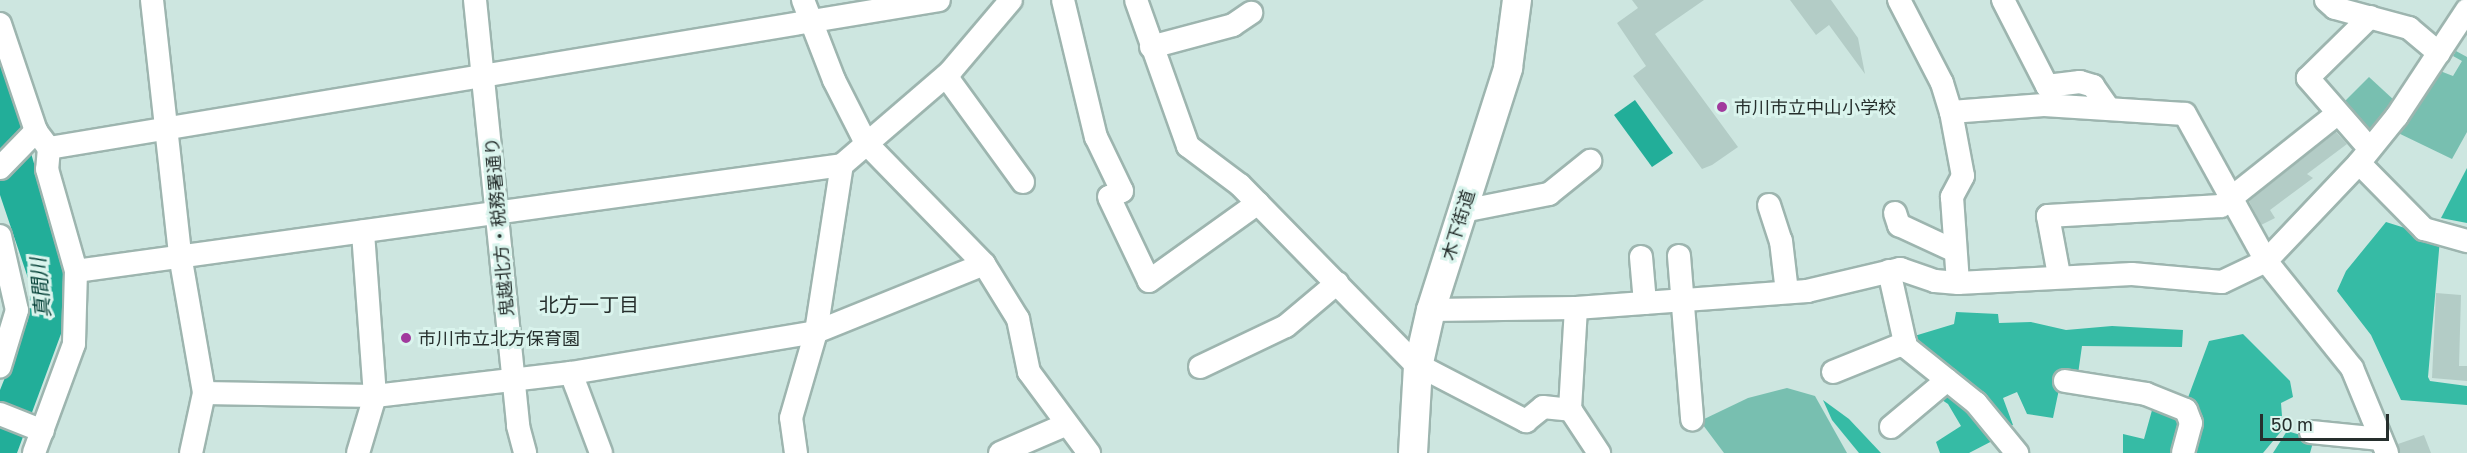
<!DOCTYPE html>
<meta charset="utf-8">
<style>
body{margin:0}
#map{position:relative;width:2467px;height:453px;overflow:hidden;background:#cde6e0;font-family:"Golos Text","Noto Sans JP",sans-serif}
div>[style]{position:absolute}
[style*='--x']{left:calc(var(--x)*1px);top:calc(var(--y)*1px);width:calc(var(--w)*1px);rotate:calc(var(--a)*1deg)}
.green>*{inset:0;background:#78bfb0}
.forest>*{inset:0;background:#36bba5}
.water>*{inset:0;background:#22ae99}
.building>*{inset:0;background:#b3ccc6}
.roads{filter:drop-shadow(2px 0 #9db5af) drop-shadow(-2px 0 #9db5af) drop-shadow(0 2px #9db5af) drop-shadow(0 -2px #9db5af)}
.minor>*{height:22px;margin:-11px;padding:0 11px;transform-origin:11px;border-radius:11px;background:#fff}
.major>*{height:28px;margin:-14px;padding:0 14px;transform-origin:14px;border-radius:14px;background:#fff}
.dots>*{width:16px;height:16px;translate:-50% -50%;box-sizing:border-box;border:3px solid #daf4ed;border-radius:50%}
span{translate:-50% -50%;white-space:nowrap;text-align:center;line-height:1.15;-webkit-text-stroke:6px #daf4ed;paint-order:stroke}
.poi-label{font-size:18px;color:#262f2d}
.left{translate:0 -50%;text-align:left}
.street-label{font-size:18px;color:#262f2d}
.water-label{font-size:20px;color:#044037;font-style:italic}
.neighbourhood-label{font-size:20px;color:#262f2d}
.scale{position:absolute;left:2260px;top:414px;width:129px;height:27px;box-sizing:border-box;border:3px solid #262f2d;border-top:0;padding-left:8px;font-size:18px;line-height:21px;white-space:nowrap;color:#262f2d;-webkit-text-stroke:4px #daf4ed;paint-order:stroke}
</style>
<div id="map">
<div class="green">
<i style="clip-path:polygon(2456px 51px,2467px 57px,2467px 132px,2452px 159px,2394px 131px,2435px 69px,2453px 76px,2462px 61px,2453px 56px)"></i>
<i style="clip-path:polygon(2369px 77px,2395px 101px,2368px 131px,2339px 107px)"></i>
<i style="clip-path:polygon(1787px 388px,1815px 396px,1847px 453px,1724px 453px,1700px 421px,1748px 398px)"></i>
</div>
<div class="forest">
<i style="clip-path:polygon(2467px 168px,2467px 223px,2441px 218px)"></i>
<i style="clip-path:polygon(2386px 222px,2440px 239px,2428px 377px,2430px 381px,2467px 386px,2467px 405px,2401px 400px,2371px 335px,2337px 291px,2346px 271px)"></i>
<i style="clip-path:polygon(1956px 312px,1998px 314px,1999px 323px,2031px 322px,2066px 330px,2112px 326px,2183px 330px,2182px 347px,2082px 346px,2078px 374px,2062px 375px,2053px 418px,2027px 414px,2017px 392px,2003px 398px,2013px 425px,2006px 427px,1911px 337px,1954px 324px)"></i>
<i style="clip-path:polygon(2243px 334px,2290px 381px,2293px 397px,2281px 403px,2283px 429px,2263px 453px,2190px 453px,2186px 403px,2209px 341px)"></i>
<i style="clip-path:polygon(1945px 388px,1998px 438px,1969px 453px,1940px 453px,1936px 442px,1961px 426px,1948px 404px,1936px 396px)"></i>
<i style="clip-path:polygon(1823px 400px,1849px 419px,1881px 453px,1859px 453px,1832px 420px)"></i>
<i style="clip-path:polygon(2154px 403px,2182px 415px,2179px 453px,2123px 453px,2123px 434px,2144px 439px)"></i>
<i style="clip-path:polygon(2287px 431px,2314px 439px,2310px 453px,2273px 453px)"></i>
</div>
<div class="water">
<i style="clip-path:polygon(0 46px,66px 274px,65px 323px,17px 453px,0 453px,0 390px,28px 320px,31px 287px,0 195px)"></i>
<i style="clip-path:polygon(1635px 100px,1673px 153px,1652px 167px,1614px 115px)"></i>
</div>
<div class="building">
<i style="clip-path:polygon(1632px 0,1704px 0,1655px 34px,1738px 147px,1712px 165px,1702px 169px,1633px 76px,1646px 66px,1617px 23px,1638px 8px)"></i>
<i style="clip-path:polygon(1790px 0,1831px 0,1858px 38px,1865px 74px,1829px 25px,1816px 35px)"></i>
<i style="clip-path:polygon(2336px 132px,2347px 144px,2307px 174px,2313px 178px,2270px 210px,2275px 218px,2261px 225px,2249px 201px)"></i>
<i style="clip-path:polygon(2436px 293px,2461px 295px,2459px 366px,2467px 366px,2467px 381px,2432px 378px)"></i>
<i style="clip-path:polygon(2424px 435px,2431px 453px,2400px 453px,2398px 444px)"></i>
</div>
<div class="roads">
<div class="minor">
<i style="--x:152;--y:0;--w:257;--a:83.7"></i>
<i style="--x:180;--y:255;--w:140;--a:80.1"></i>
<i style="--x:204;--y:393;--w:61;--a:102.2"></i>
<i style="--x:475;--y:0;--w:428;--a:84.2"></i>
<i style="--x:518;--y:426;--w:28;--a:75"></i>
<i style="--x:803;--y:0;--w:86;--a:68.8"></i>
<i style="--x:834;--y:80;--w:71;--a:63.1"></i>
<i style="--x:866;--y:143;--w:169;--a:45.7"></i>
<i style="--x:984;--y:264;--w:65;--a:58.3"></i>
<i style="--x:1018;--y:319;--w:54;--a:78.3"></i>
<i style="--x:1029;--y:372;--w:101;--a:53.5"></i>
<i style="--x:1063;--y:0;--w:141;--a:76.5"></i>
<i style="--x:1096;--y:137;--w:60;--a:64.3"></i>
<i style="--x:1122;--y:191;--w:14;--a:155"></i>
<i style="--x:1109;--y:197;--w:93;--a:64.5"></i>
<i style="--x:1149;--y:281;--w:134;--a:-35.6"></i>
<i style="--x:1136;--y:0;--w:155;--a:70.4"></i>
<i style="--x:1188;--y:146;--w:65;--a:36.9"></i>
<i style="--x:1240;--y:185;--w:255;--a:45.6"></i>
<i style="--x:1899;--y:0;--w:93;--a:62.6"></i>
<i style="--x:1942;--y:83;--w:30;--a:73"></i>
<i style="--x:1951;--y:112;--w:65;--a:79.4"></i>
<i style="--x:1963;--y:176;--w:24;--a:118"></i>
<i style="--x:1952;--y:197;--w:86;--a:86"></i>
<i style="--x:2003;--y:0;--w:97;--a:62.9"></i>
<i style="--x:2047;--y:86;--w:33;--a:-7"></i>
<i style="--x:2080;--y:82;--w:14;--a:17"></i>
<i style="--x:2093;--y:86;--w:28;--a:55"></i>
<i style="--x:2326;--y:0;--w:12;--a:42"></i>
<i style="--x:2335;--y:8;--w:77;--a:15.1"></i>
<i style="--x:2409;--y:28;--w:39;--a:40"></i>
<i style="--x:0;--y:24;--w:113;--a:71.4"></i>
<i style="--x:36;--y:131;--w:21;--a:53"></i>
<i style="--x:49;--y:148;--w:21;--a:95"></i>
<i style="--x:47;--y:169;--w:106;--a:74.1"></i>
<i style="--x:76;--y:271;--w:73;--a:91.6"></i>
<i style="--x:74;--y:344;--w:116;--a:110.2"></i>
<i style="--x:1151;--y:47;--w:85;--a:-15"></i>
<i style="--x:1233;--y:25;--w:22;--a:-34"></i>
<i style="--x:946;--y:76;--w:131;--a:54"></i>
<i style="--x:1951;--y:112;--w:93;--a:-4.3"></i>
<i style="--x:2044;--y:105;--w:141;--a:3.7"></i>
<i style="--x:2185;--y:114;--w:168;--a:61.1"></i>
<i style="--x:2266;--y:261;--w:137;--a:51.2"></i>
<i style="--x:2352;--y:368;--w:92;--a:67.6"></i>
<i style="--x:49;--y:148;--w:902;--a:-9.44"></i>
<i style="--x:2369;--y:148;--w:93;--a:-131.1"></i>
<i style="--x:2308;--y:78;--w:87;--a:-44.5"></i>
<i style="--x:2359;--y:163;--w:93;--a:45.4"></i>
<i style="--x:2424;--y:229;--w:45;--a:15.6"></i>
<i style="--x:0;--y:168;--w:52;--a:-45.8"></i>
<i style="--x:1769;--y:205;--w:38;--a:72"></i>
<i style="--x:1781;--y:241;--w:51;--a:83.3"></i>
<i style="--x:1463;--y:211;--w:88;--a:-11.2"></i>
<i style="--x:1549;--y:194;--w:53;--a:-38.8"></i>
<i style="--x:1895;--y:213;--w:13;--a:72"></i>
<i style="--x:1899;--y:225;--w:62;--a:24.9"></i>
<i style="--x:0;--y:236;--w:76;--a:77.1"></i>
<i style="--x:17;--y:310;--w:59;--a:106.9"></i>
<i style="--x:1679;--y:256;--w:164;--a:85.4"></i>
<i style="--x:1641;--y:257;--w:46;--a:85"></i>
<i style="--x:76;--y:271;--w:773;--a:-7.88"></i>
<i style="--x:1889;--y:271;--w:78;--a:77.4"></i>
<i style="--x:1906;--y:347;--w:90;--a:38.7"></i>
<i style="--x:1976;--y:403;--w:65;--a:50.6"></i>
<i style="--x:2059;--y:275;--w:60;--a:-100.6"></i>
<i style="--x:2048;--y:216;--w:173;--a:-3.3"></i>
<i style="--x:2221;--y:206;--w:148;--a:-38.4"></i>
<i style="--x:1576;--y:308;--w:101;--a:93.4"></i>
<i style="--x:1570;--y:409;--w:53;--a:56.6"></i>
<i style="--x:1431;--y:310;--w:145;--a:-0.8"></i>
<i style="--x:1576;--y:308;--w:232;--a:-4.2"></i>
<i style="--x:1807;--y:291;--w:96;--a:-13.3"></i>
<i style="--x:1900;--y:269;--w:37;--a:19"></i>
<i style="--x:1935;--y:281;--w:23;--a:5"></i>
<i style="--x:1958;--y:283;--w:174;--a:-3"></i>
<i style="--x:2132;--y:274;--w:90;--a:5.1"></i>
<i style="--x:2222;--y:282;--w:49;--a:-25.5"></i>
<i style="--x:2266;--y:261;--w:135;--a:-46.5"></i>
<i style="--x:2359;--y:163;--w:60;--a:-51"></i>
<i style="--x:2397;--y:116;--w:127;--a:-56.6"></i>
<i style="--x:1418;--y:365;--w:122;--a:27.4"></i>
<i style="--x:1526;--y:421;--w:22;--a:-39"></i>
<i style="--x:1543;--y:407;--w:28;--a:6"></i>
<i style="--x:1200;--y:367;--w:95;--a:-25.5"></i>
<i style="--x:1286;--y:326;--w:67;--a:-40.1"></i>
<i style="--x:1833;--y:372;--w:78;--a:-21.9"></i>
<i style="--x:571;--y:373;--w:85;--a:69.4"></i>
<i style="--x:2065;--y:381;--w:82;--a:9.1"></i>
<i style="--x:2146;--y:394;--w:43;--a:21.8"></i>
<i style="--x:2186;--y:410;--w:14;--a:69"></i>
<i style="--x:2191;--y:423;--w:31;--a:105"></i>
<i style="--x:204;--y:393;--w:171;--a:1"></i>
<i style="--x:375;--y:396;--w:197;--a:-6.7"></i>
<i style="--x:571;--y:373;--w:248;--a:-9.5"></i>
<i style="--x:816;--y:332;--w:181;--a:-22"></i>
<i style="--x:0;--y:414;--w:46;--a:21.6"></i>
<i style="--x:1891;--y:427;--w:73;--a:-40"></i>
<i style="--x:2311;--y:432;--w:70;--a:5.7"></i>
<i style="--x:358;--y:453;--w:59;--a:-73.4"></i>
<i style="--x:375;--y:396;--w:165;--a:-94.2"></i>
<i style="--x:796;--y:453;--w:35;--a:-98"></i>
<i style="--x:791;--y:418;--w:90;--a:-73.8"></i>
<i style="--x:816;--y:332;--w:169;--a:-81.2"></i>
<i style="--x:842;--y:165;--w:143;--a:-40.7"></i>
<i style="--x:950;--y:72;--w:94;--a:-49.7"></i>
<i style="--x:1000;--y:453;--w:71;--a:-23.3"></i>
</div>
<div class="major">
<i style="--x:1413;--y:453;--w:86;--a:-86.7"></i>
<i style="--x:1418;--y:367;--w:58;--a:-77.2"></i>
<i style="--x:1431;--y:310;--w:254;--a:-72.3"></i>
<i style="--x:1508;--y:68;--w:69;--a:-82.5"></i>
</div>
</div>
<div class="dots">
<i style="left:1722px;top:107px;background:#a13a9d"></i>
<i style="left:406px;top:338px;background:#a13a9d"></i>
</div>
<div class="poi-label">
<span class="left" style="left:1734px;top:107px">市川市立中山小学校</span>
<span class="left" style="left:418px;top:338px">市川市立北方保育園</span>
</div>
<div class="street-label">
<span style="left:1458px;top:225px;rotate:-73deg">木下街道</span>
<span style="left:499px;top:227px;rotate:-95deg">鬼越北方・税務署通り</span>
</div>
<div class="water-label">
<span style="left:40px;top:288px;rotate:-95deg">真間川</span>
</div>
<div class="neighbourhood-label">
<span style="left:589px;top:304px">北方一丁目</span>
</div>
<div class="scale">50 m</div>
</div>
